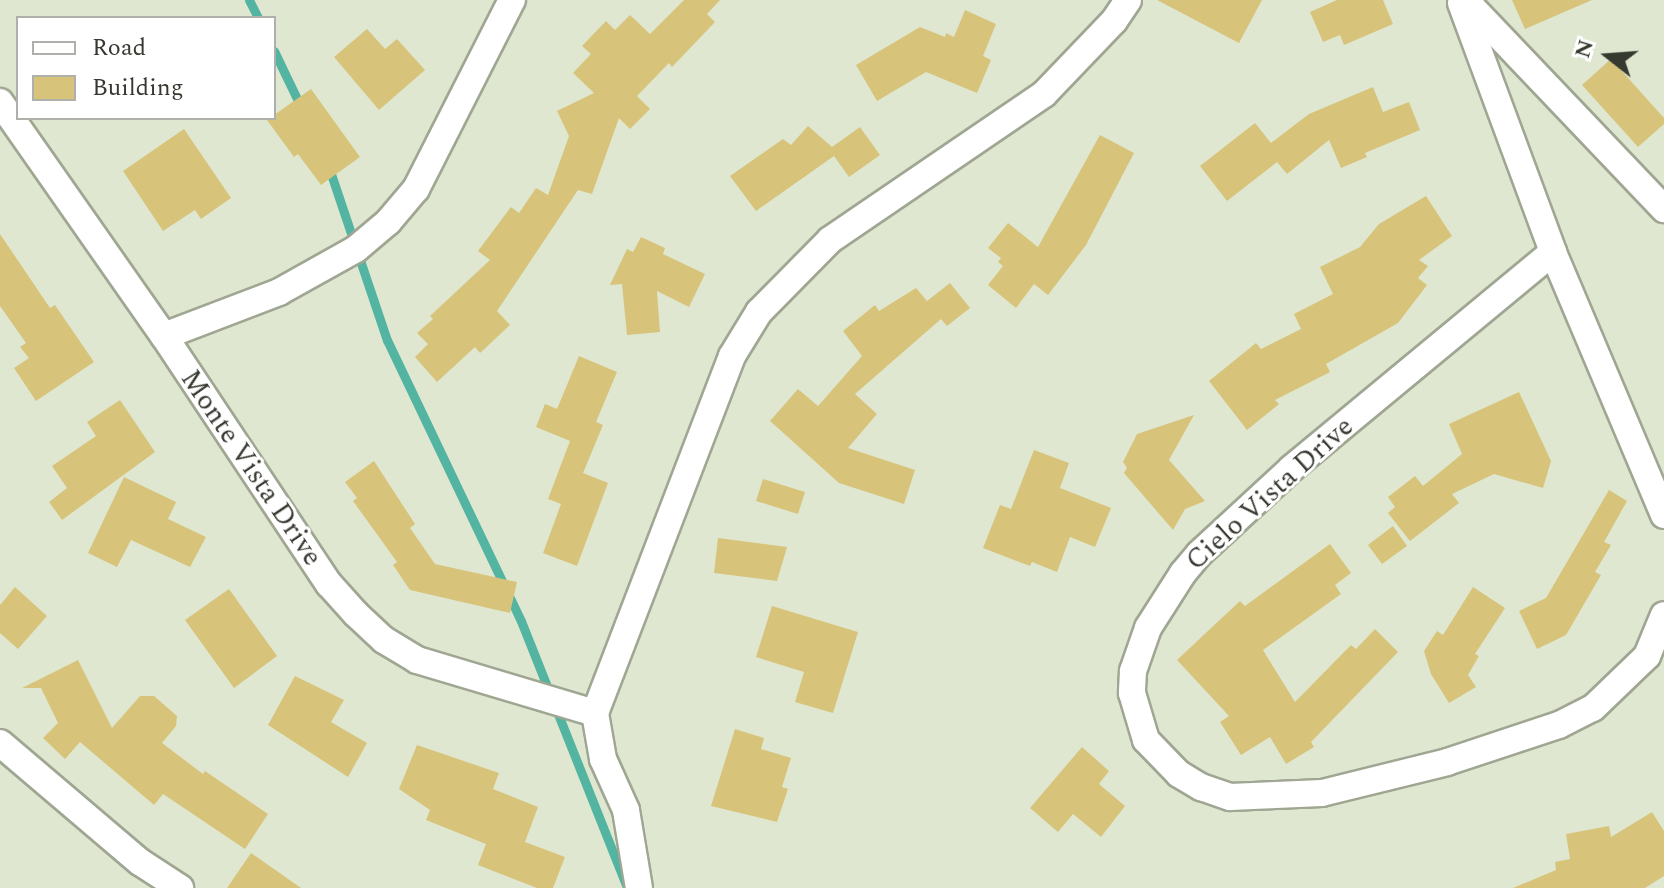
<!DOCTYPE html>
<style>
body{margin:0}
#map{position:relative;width:1664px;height:888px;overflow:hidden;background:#dfe7d1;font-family:Spectral,serif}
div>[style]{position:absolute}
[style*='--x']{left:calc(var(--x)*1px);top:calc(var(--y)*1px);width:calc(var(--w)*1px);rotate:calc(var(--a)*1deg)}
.stream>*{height:9px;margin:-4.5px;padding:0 4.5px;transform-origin:4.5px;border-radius:4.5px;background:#52b4a1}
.building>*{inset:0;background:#d7c47a}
.roads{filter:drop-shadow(2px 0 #9fa692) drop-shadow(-2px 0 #9fa692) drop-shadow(0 2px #9fa692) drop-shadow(0 -2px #9fa692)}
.street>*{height:26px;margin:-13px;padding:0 13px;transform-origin:13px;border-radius:13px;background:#fff}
span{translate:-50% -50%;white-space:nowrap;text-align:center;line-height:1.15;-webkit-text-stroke:6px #fff;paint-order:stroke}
.street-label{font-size:28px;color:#363930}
.legend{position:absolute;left:16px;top:16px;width:260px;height:104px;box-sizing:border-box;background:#fff;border:2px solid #afb0ac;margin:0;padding:10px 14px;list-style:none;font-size:24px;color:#363930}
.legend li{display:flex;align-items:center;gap:16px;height:40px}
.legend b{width:40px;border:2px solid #afb0ac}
.north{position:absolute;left:1568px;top:16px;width:80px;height:80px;-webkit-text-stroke:6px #fff;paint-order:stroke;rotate:287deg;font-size:22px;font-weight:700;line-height:32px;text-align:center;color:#363930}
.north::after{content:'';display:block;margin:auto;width:28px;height:36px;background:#363930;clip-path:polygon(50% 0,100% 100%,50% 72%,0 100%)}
</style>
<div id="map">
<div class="stream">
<i style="--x:249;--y:0;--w:20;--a:63"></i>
<i style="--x:274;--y:51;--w:62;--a:64.3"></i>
<i style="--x:329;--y:168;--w:182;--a:71.4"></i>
<i style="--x:387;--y:340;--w:311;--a:64.5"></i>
<i style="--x:521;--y:621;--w:287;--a:68.3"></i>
</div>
<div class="building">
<i style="clip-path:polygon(684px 0,720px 0,707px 14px,715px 22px,672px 67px,669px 63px,637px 96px,650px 109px,630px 129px,619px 118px,592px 194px,578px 190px,497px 311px,510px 325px,480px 353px,475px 347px,437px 382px,415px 357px,428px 344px,417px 333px,433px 319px,430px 316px,490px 260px,478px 251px,511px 207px,519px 213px,536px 188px,548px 195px,569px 136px,557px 111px,594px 93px,573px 73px,591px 54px,582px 46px,606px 21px,615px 30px,630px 15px,650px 34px)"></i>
<i style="clip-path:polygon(1157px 0,1262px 0,1239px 43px)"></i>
<i style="clip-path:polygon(1337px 0,1383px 0,1393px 24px,1344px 45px,1340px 35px,1323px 42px,1310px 12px)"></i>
<i style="clip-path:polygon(1512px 0,1592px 0,1525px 29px)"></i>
<i style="clip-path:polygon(965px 10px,996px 24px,983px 56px,991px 60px,977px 93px,926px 72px,877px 101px,856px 65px,920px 27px,945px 37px,946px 33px,954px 37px)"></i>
<i style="clip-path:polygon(367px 29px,385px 49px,397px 39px,425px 70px,379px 110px,334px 57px)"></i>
<i style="clip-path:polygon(1611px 59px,1664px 118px,1664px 124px,1638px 147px,1582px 85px)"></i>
<i style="clip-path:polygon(1373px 87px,1383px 112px,1409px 102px,1420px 130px,1365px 153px,1367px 157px,1341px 168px,1329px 140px,1287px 174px,1277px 162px,1227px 201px,1200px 166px,1255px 123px,1271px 143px,1309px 114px)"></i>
<i style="clip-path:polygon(311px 89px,360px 157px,321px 185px,298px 154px,294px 157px,267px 120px)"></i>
<i style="clip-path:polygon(808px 126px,832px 147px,860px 127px,880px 155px,849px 177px,834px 156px,756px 211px,730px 176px,783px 139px,791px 145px)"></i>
<i style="clip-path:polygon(184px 129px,231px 198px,201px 219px,195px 210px,163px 231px,123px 171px)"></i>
<i style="clip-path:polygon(1100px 135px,1134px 153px,1086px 245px,1048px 295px,1034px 284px,1016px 308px,988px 285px,1003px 266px,998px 262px,1001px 258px,988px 248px,1008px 223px,1038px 247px)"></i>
<i style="clip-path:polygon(1426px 196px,1452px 236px,1419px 260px,1428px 266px,1418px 278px,1427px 285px,1398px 323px,1326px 364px,1330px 372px,1275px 400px,1279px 404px,1247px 430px,1209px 381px,1256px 343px,1261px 349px,1301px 329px,1294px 314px,1333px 294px,1320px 267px,1360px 247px,1379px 224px)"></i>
<i style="clip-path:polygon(0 234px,50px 308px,55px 305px,94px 362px,36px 401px,14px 368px,29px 358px,20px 347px,26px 343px,0 306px)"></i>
<i style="clip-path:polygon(641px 237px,665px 248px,663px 254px,705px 274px,689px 307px,657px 291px,660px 332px,627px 335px,622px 284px,610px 285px,627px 249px,633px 252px)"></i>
<i style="clip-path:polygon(950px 283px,970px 308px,947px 326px,941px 319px,855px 394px,877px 414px,848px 448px,915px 470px,904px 504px,839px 483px,770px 421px,798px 389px,818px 406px,862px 356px,843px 331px,875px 305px,879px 311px,916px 288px,927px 301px)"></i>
<i style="clip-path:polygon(579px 356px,617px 372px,596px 422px,603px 425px,583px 473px,608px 483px,577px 566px,543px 553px,561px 504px,548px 499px,570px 441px,536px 427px,545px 404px,557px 409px)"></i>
<i style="clip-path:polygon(1519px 392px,1551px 461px,1543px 488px,1494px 474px,1452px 494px,1459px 503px,1410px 541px,1388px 513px,1395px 507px,1388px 497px,1415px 476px,1423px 486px,1462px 454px,1449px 424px)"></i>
<i style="clip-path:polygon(120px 400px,155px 452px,62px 520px,49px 502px,67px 488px,52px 466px,96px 436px,87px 422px)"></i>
<i style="clip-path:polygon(1194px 415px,1169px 460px,1205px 501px,1185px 509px,1173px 530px,1124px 473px,1127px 468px,1123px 462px,1137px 434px)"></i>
<i style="clip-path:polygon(1034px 450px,1069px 463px,1060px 488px,1111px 508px,1095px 547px,1070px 537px,1057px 572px,1032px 562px,1030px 566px,983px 548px,1000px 505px,1011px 509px)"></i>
<i style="clip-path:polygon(374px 461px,415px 524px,410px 528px,435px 564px,517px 582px,510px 613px,410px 590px,393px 565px,397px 562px,353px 501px,357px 498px,345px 482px)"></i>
<i style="clip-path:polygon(124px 477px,176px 502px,168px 519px,206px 537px,190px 567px,131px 540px,117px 567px,88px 553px)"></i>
<i style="clip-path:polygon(763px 479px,805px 492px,798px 514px,756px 501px)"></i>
<i style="clip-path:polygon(1609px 490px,1627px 501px,1604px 542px,1611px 545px,1595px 572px,1601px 575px,1566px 635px,1537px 649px,1519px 611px,1546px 598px)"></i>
<i style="clip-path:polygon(1393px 526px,1407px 546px,1382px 564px,1368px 545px)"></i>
<i style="clip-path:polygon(718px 538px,787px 547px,777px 581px,714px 573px)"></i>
<i style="clip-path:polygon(1330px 544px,1351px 573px,1335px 585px,1341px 594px,1263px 650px,1295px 702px,1351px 645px,1356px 649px,1375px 629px,1398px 652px,1311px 742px,1314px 747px,1286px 764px,1270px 737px,1241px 755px,1220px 722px,1229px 716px,1177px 660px,1240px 601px,1245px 606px)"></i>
<i style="clip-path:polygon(15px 587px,47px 616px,18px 649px,0 633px,0 605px)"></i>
<i style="clip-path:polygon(1473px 587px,1505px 608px,1475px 654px,1479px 656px,1468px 675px,1476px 687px,1449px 703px,1431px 674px,1424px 651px,1437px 631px,1443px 635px)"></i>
<i style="clip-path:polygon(229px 589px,277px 656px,234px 688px,185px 620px)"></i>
<i style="clip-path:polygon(772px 606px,858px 632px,833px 713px,795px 702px,804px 672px,756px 657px)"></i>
<i style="clip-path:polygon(78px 660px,112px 728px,140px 696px,154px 696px,177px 716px,176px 726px,162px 743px,203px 774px,205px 771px,268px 814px,245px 849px,163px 794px,154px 805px,80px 742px,65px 759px,43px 738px,58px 723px,41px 688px,22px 688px)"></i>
<i style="clip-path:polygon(295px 676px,344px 700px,331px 722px,367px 743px,348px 777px,268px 725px)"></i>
<i style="clip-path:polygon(735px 729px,764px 738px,761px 749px,791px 758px,782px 787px,788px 789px,777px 822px,711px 806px)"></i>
<i style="clip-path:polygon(417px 745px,499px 773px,493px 789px,538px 807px,525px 842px,565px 857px,553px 888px,537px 888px,478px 865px,486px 844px,426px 820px,430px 810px,399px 789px)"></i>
<i style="clip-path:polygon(1082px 747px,1109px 771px,1099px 784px,1125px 806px,1101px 837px,1073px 814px,1058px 832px,1030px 808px)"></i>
<i style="clip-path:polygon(1652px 812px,1664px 831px,1664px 876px,1645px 888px,1513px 888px,1556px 870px,1555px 862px,1570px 859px,1566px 834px,1609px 826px,1611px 837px)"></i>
<i style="clip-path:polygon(251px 853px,301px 888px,227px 888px)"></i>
</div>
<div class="roads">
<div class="street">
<i style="--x:1465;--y:0;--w:289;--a:46.4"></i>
<i style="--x:1461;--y:3;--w:265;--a:69.7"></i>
<i style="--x:0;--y:102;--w:286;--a:55"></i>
<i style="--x:164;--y:336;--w:298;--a:56.4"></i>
<i style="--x:329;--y:584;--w:40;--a:48"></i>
<i style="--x:356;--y:614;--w:38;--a:43"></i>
<i style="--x:384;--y:640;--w:39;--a:31"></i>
<i style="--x:417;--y:660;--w:186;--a:16.6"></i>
<i style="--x:164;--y:336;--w:123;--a:-20.9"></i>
<i style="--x:279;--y:292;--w:88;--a:-29.2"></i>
<i style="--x:356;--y:249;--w:42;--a:-40.2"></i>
<i style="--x:388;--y:222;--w:43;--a:-49.7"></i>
<i style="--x:416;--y:189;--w:212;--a:-63.1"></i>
<i style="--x:1664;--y:515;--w:285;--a:-112.9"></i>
<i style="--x:1553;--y:252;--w:340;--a:140.4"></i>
<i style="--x:1291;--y:469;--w:125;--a:137.3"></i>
<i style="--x:1199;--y:554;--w:25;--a:130"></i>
<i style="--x:1183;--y:573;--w:65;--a:122.5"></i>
<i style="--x:1148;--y:628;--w:46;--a:109.2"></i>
<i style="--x:1133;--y:671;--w:22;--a:93"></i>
<i style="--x:1132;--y:693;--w:49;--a:73.4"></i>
<i style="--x:1146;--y:740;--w:47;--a:45.9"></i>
<i style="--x:1179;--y:774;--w:26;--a:31"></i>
<i style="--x:1201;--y:787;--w:31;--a:19"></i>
<i style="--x:1230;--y:797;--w:92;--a:-2.5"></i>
<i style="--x:1322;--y:793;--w:129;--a:-13.9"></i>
<i style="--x:1447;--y:762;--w:118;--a:-18.3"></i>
<i style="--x:1559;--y:725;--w:38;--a:-27"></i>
<i style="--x:1593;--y:708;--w:75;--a:-43.9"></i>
<i style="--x:1647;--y:656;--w:44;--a:-67.5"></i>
<i style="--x:0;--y:743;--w:184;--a:40.4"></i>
<i style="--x:140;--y:862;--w:48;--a:33"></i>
<i style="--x:639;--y:888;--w:79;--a:-99.5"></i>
<i style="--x:626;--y:810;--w:56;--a:-114.3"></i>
<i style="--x:603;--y:759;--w:47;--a:-99.9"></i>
<i style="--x:595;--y:713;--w:382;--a:-69"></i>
<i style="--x:732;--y:356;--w:52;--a:-58.5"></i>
<i style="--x:759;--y:312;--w:101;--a:-45.4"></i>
<i style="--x:830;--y:240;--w:259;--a:-34.3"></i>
<i style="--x:1044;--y:94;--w:101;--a:-46.2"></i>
<i style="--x:1114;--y:21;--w:25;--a:-56"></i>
</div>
</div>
<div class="street-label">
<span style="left:251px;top:468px;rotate:56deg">Monte Vista Drive</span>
<span style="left:1270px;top:494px;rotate:-42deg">Cielo Vista Drive</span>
</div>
<ul class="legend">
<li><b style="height:10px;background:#fff"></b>Road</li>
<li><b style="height:22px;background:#d7c47a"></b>Building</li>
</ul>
<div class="north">N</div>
</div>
